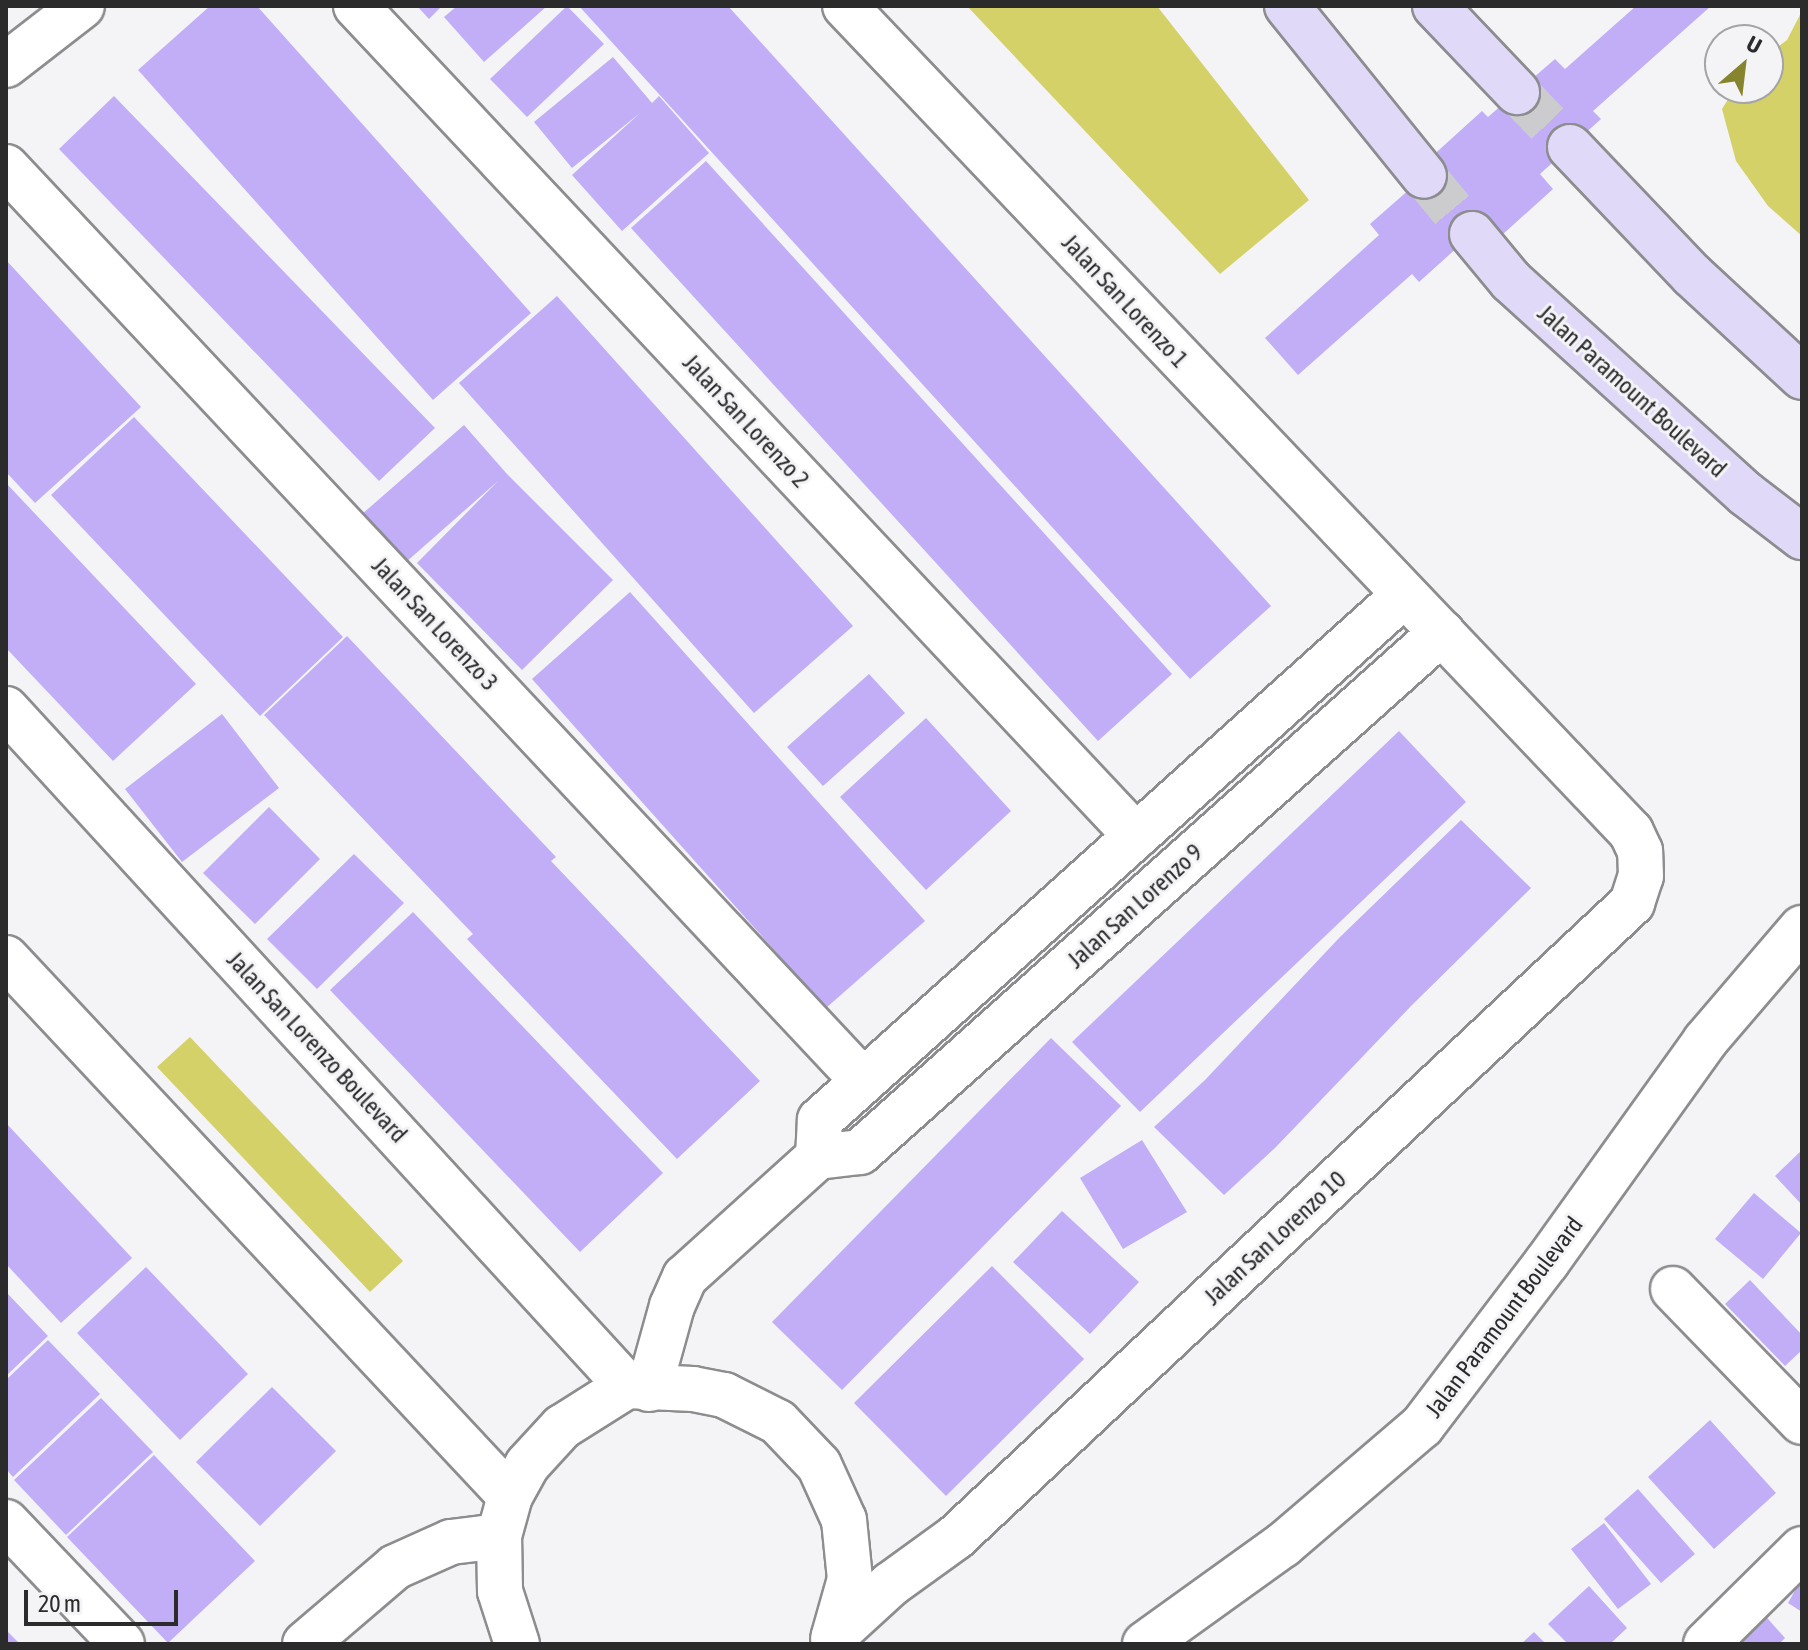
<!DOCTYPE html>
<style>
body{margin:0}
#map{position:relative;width:1808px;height:1650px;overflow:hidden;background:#f4f4f7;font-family:"Asap Condensed",sans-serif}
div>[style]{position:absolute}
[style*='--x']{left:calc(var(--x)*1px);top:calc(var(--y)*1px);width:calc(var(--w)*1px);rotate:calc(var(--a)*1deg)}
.water>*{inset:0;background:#d3d168}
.building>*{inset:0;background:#c1aef6}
.major-tunnel>*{height:44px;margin-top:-22px;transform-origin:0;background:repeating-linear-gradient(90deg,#ccccce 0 44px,transparent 0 66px)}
.roads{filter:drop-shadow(2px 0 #8d8c8f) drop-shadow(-2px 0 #8d8c8f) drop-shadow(0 2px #8d8c8f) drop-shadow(0 -2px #8d8c8f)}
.minor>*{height:44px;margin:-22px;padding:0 22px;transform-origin:22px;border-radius:22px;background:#fff}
.major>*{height:44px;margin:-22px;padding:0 22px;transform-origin:22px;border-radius:22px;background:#e0d9f8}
span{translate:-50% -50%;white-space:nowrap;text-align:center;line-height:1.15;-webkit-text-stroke:6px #f4f4f7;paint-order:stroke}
.street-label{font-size:24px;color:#2b2b2c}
.frame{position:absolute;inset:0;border:8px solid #2b2b2c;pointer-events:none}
.north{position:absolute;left:1704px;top:24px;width:80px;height:80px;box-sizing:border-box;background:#f4f4f7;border:2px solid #a4a4a6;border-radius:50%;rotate:28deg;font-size:22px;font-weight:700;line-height:32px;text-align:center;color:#2b2b2c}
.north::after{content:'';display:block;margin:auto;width:28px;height:36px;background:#86842d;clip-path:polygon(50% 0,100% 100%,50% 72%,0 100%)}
.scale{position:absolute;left:24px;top:1590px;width:154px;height:36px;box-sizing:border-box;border:4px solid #2b2b2c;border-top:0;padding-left:10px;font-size:24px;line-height:28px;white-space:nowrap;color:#2b2b2c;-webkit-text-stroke:6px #f4f4f7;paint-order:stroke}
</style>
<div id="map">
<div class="water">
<i style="clip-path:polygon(967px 6px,1157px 6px,1309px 200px,1220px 274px)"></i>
<i style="clip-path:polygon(1802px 11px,1802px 236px,1768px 206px,1736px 161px,1722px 109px,1735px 88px,1768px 88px,1768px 54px,1787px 40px)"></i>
<i style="clip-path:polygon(190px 1037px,403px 1261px,370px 1292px,157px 1067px)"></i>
</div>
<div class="building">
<i style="clip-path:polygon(210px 6px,257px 6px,531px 313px,433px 400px,138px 70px)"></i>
<i style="clip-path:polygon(417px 6px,442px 6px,429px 19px)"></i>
<i style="clip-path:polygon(457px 6px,547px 6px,484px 62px,444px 17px)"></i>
<i style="clip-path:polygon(567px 6px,604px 44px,527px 117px,490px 79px)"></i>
<i style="clip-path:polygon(579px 6px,728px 6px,1271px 606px,1190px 679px)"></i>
<i style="clip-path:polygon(1636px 6px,1711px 6px,1593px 111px,1601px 119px,1540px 174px,1553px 189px,1502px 235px,1489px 219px,1419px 282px,1412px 274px,1298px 375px,1265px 338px,1379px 235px,1370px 224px,1436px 166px,1429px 159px,1482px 111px,1488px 117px,1555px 59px,1565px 69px)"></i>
<i style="clip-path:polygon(613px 57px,652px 103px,659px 96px,709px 153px,622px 231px,572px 175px,640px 113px,572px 168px,534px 122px)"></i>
<i style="clip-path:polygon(114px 96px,435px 428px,379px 481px,59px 149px)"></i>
<i style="clip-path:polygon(706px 161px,1172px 674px,1098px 741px,631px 228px)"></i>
<i style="clip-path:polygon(6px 260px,141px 407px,35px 503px,6px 472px)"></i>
<i style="clip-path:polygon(557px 296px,853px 626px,754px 713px,459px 383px)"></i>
<i style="clip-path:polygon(134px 417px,343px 637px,260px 716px,51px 495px)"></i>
<i style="clip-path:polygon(464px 425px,507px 474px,613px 580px,522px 670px,417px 563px,498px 481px,405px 563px,361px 515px)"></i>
<i style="clip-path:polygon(6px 483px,196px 684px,113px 761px,6px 648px)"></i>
<i style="clip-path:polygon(630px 592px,925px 921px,826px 1008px,532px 679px)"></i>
<i style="clip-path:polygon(347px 636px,556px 857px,551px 861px,760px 1081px,677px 1159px,467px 939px,473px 934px,264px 715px)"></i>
<i style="clip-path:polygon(869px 674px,905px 713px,823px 786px,787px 747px)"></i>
<i style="clip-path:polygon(222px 714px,279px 788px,182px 862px,125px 789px)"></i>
<i style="clip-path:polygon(926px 718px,1011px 811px,926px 890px,840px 797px)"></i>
<i style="clip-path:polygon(1399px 731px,1466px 802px,1140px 1112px,1072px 1042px)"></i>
<i style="clip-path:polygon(269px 807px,320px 859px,255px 924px,203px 873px)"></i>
<i style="clip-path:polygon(1461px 820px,1531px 888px,1412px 1005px,1275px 1148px,1224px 1195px,1154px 1127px,1205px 1080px,1340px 937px)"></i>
<i style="clip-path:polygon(354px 854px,404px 903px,317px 989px,267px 939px)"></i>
<i style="clip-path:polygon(413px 912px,663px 1173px,580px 1252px,330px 990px)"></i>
<i style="clip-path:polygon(1051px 1038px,1121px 1106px,842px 1390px,772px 1322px)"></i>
<i style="clip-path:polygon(6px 1123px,132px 1258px,61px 1323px,6px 1264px)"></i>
<i style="clip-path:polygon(1142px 1140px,1187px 1212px,1123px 1249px,1080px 1178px)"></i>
<i style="clip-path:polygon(1802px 1150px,1802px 1205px,1775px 1176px)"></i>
<i style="clip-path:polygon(1754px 1193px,1801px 1233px,1763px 1279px,1715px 1239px)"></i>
<i style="clip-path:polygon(1062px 1211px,1139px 1282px,1090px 1334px,1013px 1262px)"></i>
<i style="clip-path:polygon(992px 1266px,1084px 1359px,946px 1496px,854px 1403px)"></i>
<i style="clip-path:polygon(146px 1267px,248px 1374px,180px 1440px,77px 1333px)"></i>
<i style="clip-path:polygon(1750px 1280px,1802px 1335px,1802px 1350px,1785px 1366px,1725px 1304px)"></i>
<i style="clip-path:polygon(6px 1292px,48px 1336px,6px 1376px)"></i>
<i style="clip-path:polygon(48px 1340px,100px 1394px,13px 1477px,6px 1469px,6px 1380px)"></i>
<i style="clip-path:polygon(272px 1387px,336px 1451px,260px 1526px,196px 1462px)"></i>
<i style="clip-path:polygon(101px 1398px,153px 1452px,66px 1535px,14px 1480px)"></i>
<i style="clip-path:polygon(1710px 1420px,1776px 1493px,1714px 1549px,1648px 1477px)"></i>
<i style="clip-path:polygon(154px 1455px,255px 1561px,168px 1643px,67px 1537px)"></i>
<i style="clip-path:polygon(1638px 1489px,1695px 1554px,1661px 1583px,1604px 1519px)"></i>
<i style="clip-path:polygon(1604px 1523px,1651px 1584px,1618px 1609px,1571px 1549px)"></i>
<i style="clip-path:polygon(1802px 1578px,1802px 1612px,1788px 1603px)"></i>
<i style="clip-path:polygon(1589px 1586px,1627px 1628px,1610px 1644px,1568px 1644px,1548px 1624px)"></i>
<i style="clip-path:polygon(1761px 1611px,1785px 1638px,1779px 1644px,1724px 1644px)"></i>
<i style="clip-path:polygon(6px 1630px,20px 1644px,6px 1644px)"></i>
<i style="clip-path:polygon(1534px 1632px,1546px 1644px,1521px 1644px)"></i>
</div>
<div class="major-tunnel">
<i style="--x:1517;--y:92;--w:76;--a:46.1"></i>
<i style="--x:1424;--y:176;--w:75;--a:50.4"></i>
</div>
<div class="roads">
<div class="minor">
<i style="--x:356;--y:6;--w:1139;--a:46.78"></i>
<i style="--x:6;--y:65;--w:96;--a:-37.8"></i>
<i style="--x:6;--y:167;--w:1253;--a:46.84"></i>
<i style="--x:6;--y:709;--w:919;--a:47.47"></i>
<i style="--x:6;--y:958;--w:737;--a:46.87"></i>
<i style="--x:818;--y:1157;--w:37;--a:-87"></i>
<i style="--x:820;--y:1120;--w:785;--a:-41.95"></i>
<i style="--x:1673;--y:1289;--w:185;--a:45.9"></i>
<i style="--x:649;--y:1389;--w:86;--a:-74.5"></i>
<i style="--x:672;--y:1306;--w:32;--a:-66"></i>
<i style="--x:685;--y:1277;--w:179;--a:-42.1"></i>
<i style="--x:818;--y:1157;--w:42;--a:-6.8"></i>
<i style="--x:860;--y:1152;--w:780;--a:-41.78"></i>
<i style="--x:6;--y:1522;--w:168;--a:46.4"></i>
<i style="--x:834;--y:1636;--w:77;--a:-42.4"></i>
<i style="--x:891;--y:1584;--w:80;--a:-35.9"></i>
<i style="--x:956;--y:1537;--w:927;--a:-43.16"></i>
<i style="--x:1632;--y:903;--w:28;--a:-72"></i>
<i style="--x:1641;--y:876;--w:25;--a:-92"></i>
<i style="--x:1640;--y:851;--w:21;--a:-115"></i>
<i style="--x:1631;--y:832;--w:1140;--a:-133.58"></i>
<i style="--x:305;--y:1644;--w:118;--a:-40.5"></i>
<i style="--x:395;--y:1567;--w:61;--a:-24.1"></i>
<i style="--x:451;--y:1542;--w:48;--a:-7.1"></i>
<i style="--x:517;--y:1644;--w:56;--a:-107.8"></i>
<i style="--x:500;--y:1591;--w:55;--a:-91"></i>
<i style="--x:499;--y:1536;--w:41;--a:-74.6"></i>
<i style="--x:510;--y:1496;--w:35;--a:-61"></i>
<i style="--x:527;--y:1465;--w:52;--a:-47.4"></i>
<i style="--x:562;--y:1427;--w:77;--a:-32.2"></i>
<i style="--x:627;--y:1386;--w:66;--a:2.6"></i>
<i style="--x:693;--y:1389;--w:32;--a:11"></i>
<i style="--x:724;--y:1395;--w:60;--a:26.6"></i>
<i style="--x:778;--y:1422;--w:59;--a:46.4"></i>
<i style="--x:819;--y:1465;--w:60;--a:65.6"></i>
<i style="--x:844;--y:1520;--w:59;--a:84.2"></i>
<i style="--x:850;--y:1579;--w:62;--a:105.8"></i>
<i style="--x:1145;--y:1644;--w:170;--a:-35.7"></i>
<i style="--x:1283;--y:1545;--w:183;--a:-40.6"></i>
<i style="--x:1422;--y:1426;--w:206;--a:-52.7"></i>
<i style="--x:1547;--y:1262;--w:272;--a:-54.4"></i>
<i style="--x:1705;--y:1041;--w:149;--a:-49.4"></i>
<i style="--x:1706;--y:1644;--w:135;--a:-44.7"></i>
</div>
<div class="major">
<i style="--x:1287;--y:6;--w:218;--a:51.1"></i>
<i style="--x:1435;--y:6;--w:119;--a:46.4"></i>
<i style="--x:1570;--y:147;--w:177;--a:46.4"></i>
<i style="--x:1692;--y:275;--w:150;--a:42.8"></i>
<i style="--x:1472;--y:234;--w:61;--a:50.3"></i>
<i style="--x:1511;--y:281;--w:317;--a:42.2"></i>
<i style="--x:1746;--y:494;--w:71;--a:37.5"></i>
</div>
</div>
<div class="street-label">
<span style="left:1125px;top:301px;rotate:47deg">Jalan San Lorenzo 1</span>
<span style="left:1632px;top:391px;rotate:42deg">Jalan Paramount Boulevard</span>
<span style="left:746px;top:421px;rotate:47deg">Jalan San Lorenzo 2</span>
<span style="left:435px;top:624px;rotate:47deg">Jalan San Lorenzo 3</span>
<span style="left:1135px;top:906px;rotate:-42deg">Jalan San Lorenzo 9</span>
<span style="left:317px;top:1047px;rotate:47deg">Jalan San Lorenzo Boulevard</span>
<span style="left:1275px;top:1238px;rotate:-43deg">Jalan San Lorenzo 10</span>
<span style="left:1504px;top:1317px;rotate:-53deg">Jalan Paramount Boulevard</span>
</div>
<div class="frame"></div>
<div class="north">U</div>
<div class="scale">20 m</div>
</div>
